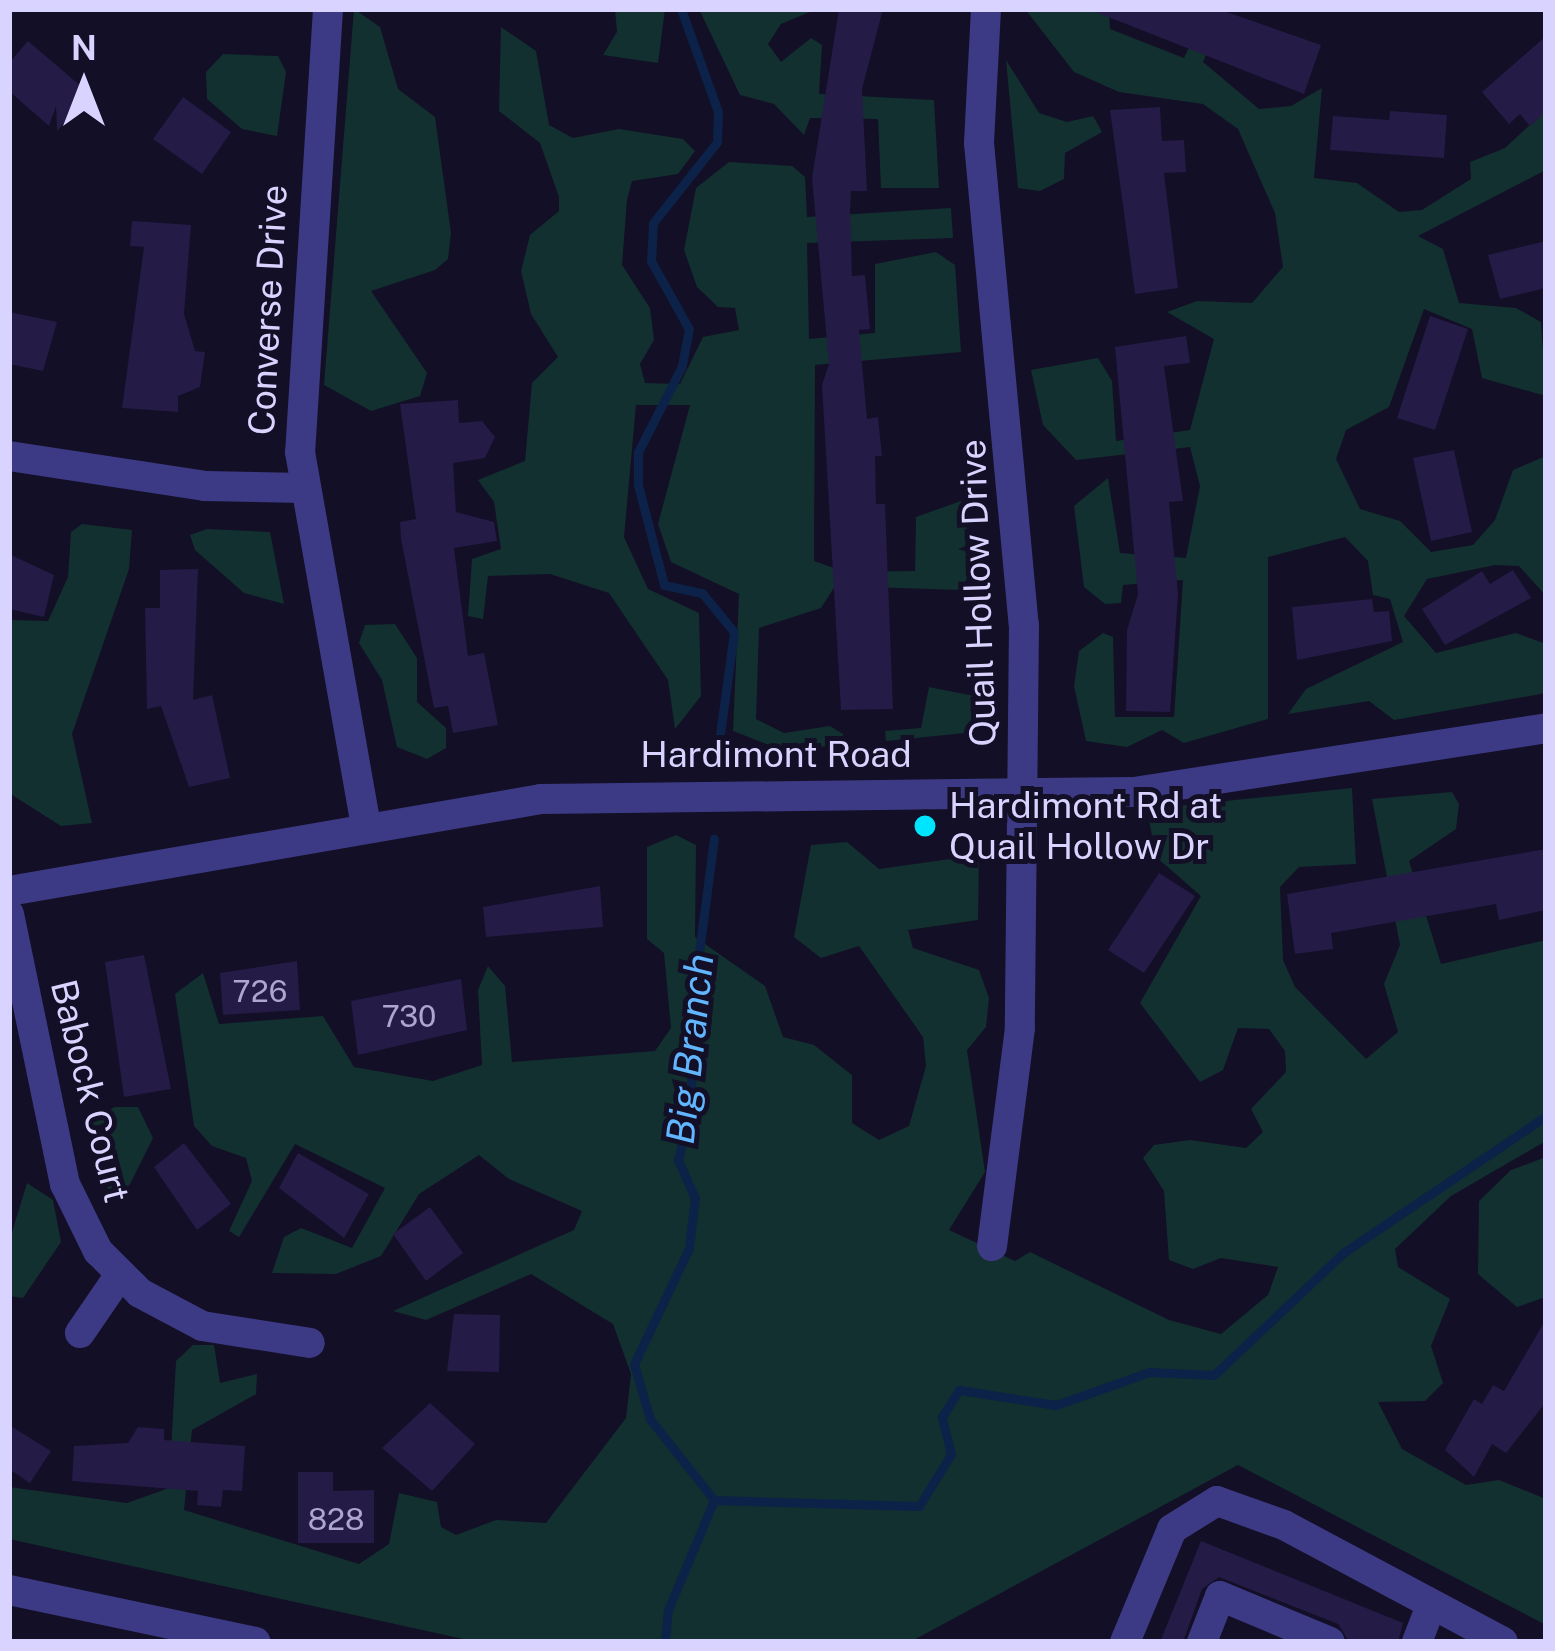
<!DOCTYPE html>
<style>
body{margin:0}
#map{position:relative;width:1555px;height:1651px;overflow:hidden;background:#130f26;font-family:"Public Sans",sans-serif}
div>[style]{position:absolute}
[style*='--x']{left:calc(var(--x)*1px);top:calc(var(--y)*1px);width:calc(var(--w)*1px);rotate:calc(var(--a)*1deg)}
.green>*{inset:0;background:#12302f}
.stream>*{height:9px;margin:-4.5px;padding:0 4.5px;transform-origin:4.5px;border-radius:4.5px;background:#0c2248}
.building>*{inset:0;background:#241b47}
.minor>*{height:30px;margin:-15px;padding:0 15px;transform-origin:15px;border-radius:15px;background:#3d3a85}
.dots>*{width:33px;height:33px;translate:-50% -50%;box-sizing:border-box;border:6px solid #130f26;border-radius:50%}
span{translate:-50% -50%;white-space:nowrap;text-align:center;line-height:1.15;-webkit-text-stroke:10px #130f26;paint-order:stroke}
.number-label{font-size:30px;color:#aca6d1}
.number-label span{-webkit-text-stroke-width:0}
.street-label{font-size:36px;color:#d9d4ff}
.poi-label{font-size:36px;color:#d9d4ff}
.left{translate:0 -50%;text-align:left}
.water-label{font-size:39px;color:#62b6ff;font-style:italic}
.frame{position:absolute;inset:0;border:12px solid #d9d4ff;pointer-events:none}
.north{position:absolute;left:24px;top:24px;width:120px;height:120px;-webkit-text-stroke:9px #130f26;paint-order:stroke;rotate:0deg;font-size:33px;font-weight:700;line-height:48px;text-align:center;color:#d9d4ff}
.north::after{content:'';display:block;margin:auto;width:42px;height:54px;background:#d9d4ff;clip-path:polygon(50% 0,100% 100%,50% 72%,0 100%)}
</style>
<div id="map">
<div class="green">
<i style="clip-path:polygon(354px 9px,380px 27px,398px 89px,435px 117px,451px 233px,448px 259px,435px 270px,371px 291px,427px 373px,420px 396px,371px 411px,324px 385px)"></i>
<i style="clip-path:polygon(615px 9px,665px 9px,658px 63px,603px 55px,617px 32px)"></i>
<i style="clip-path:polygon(699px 9px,817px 9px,781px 24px,768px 44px,781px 62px,811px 38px,822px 45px,819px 94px,934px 100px,939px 188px,881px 188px,878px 119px,810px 118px,804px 135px,774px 104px,740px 95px)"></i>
<i style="clip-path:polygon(1025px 9px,1109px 9px,1110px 29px,1184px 58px,1207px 9px,1225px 9px,1203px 62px,1259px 109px,1291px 106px,1322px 88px,1314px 178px,1357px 183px,1399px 212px,1422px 210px,1471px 179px,1470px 162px,1505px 148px,1546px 110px,1546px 170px,1418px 236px,1443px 249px,1459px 303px,1516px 308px,1541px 322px,1546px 396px,1482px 378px,1472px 329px,1424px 309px,1389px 407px,1346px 430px,1336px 459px,1360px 509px,1400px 521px,1431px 552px,1473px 545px,1495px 520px,1513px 470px,1546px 456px,1546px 596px,1519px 566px,1495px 565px,1427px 579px,1404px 616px,1436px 653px,1516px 633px,1546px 644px,1546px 693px,1394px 720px,1369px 701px,1288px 714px,1306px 689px,1403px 642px,1390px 599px,1373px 595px,1368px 561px,1345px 537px,1268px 557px,1268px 719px,1184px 743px,1162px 730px,1127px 747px,1086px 741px,1074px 686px,1079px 651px,1103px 633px,1113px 637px,1115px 717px,1174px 717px,1183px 580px,1123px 585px,1121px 603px,1105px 604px,1084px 587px,1074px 506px,1108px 478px,1120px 553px,1186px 558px,1200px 486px,1190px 447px,1076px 460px,1043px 425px,1031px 370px,1098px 358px,1112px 381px,1116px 441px,1190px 430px,1214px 339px,1167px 312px,1197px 301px,1252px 303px,1283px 267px,1275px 213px,1238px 129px,1203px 104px,1119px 92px,1074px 72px)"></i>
<i style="clip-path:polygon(501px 27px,536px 51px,549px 125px,573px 138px,619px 129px,683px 139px,695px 151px,678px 174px,632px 181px,627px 200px,622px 265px,650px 308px,654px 340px,640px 364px,645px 383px,680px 384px,703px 337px,739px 330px,735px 308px,718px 307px,697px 287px,684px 250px,696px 188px,729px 162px,792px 166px,805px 177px,807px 217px,951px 208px,953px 238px,807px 243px,809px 339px,875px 333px,875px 264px,936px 252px,955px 265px,961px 352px,815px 365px,814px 561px,845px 572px,915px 571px,916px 517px,961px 501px,973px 562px,962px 590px,835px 586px,821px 608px,759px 628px,756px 719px,784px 733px,830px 726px,843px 734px,842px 747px,769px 745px,733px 731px,739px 594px,671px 562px,658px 524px,690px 405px,636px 405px,624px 537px,648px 589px,699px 613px,701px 696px,675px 729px,668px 680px,609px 593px,550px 574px,488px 576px,483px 619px,468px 616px,472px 559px,501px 549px,494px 502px,478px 480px,525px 461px,532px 383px,558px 357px,531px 314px,521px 271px,530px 235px,559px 211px,559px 197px,540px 143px,499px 111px)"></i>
<i style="clip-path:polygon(223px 54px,278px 56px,286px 72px,277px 136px,242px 129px,207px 99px,206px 72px)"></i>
<i style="clip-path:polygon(1006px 60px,1039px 113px,1067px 122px,1093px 116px,1102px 132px,1065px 153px,1064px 179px,1040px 191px,1018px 188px)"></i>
<i style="clip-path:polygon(82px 524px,132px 530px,129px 569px,72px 734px,92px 823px,61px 826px,9px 793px,9px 620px,48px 621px,68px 577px,71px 532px)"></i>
<i style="clip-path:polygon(207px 529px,270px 532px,284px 604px,244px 593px,195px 550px,190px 535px)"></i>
<i style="clip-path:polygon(395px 624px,417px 658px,417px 702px,446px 728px,446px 748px,427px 759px,397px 747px,382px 680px,359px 643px,365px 625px)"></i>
<i style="clip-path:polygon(929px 687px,974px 696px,974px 722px,965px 733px,886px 741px,885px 731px,921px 728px)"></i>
<i style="clip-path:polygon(1352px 788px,1356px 864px,1299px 867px,1280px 887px,1283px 960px,1295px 987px,1366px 1059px,1398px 1032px,1384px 984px,1400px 945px,1372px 799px,1452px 792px,1459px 804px,1456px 829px,1409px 861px,1441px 964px,1546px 940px,1546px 1141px,1451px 1196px,1395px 1249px,1398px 1267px,1450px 1299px,1431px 1346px,1443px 1383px,1425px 1401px,1378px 1402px,1402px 1449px,1466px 1485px,1499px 1480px,1546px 1499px,1546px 1625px,1238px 1465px,910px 1642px,477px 1642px,9px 1539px,9px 1487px,127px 1503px,169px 1488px,176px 1361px,193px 1345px,214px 1345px,220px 1383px,257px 1374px,256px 1394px,192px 1430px,184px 1510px,359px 1564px,389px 1544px,399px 1493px,437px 1502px,441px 1527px,456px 1535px,496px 1520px,546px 1523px,626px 1418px,631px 1374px,613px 1324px,531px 1274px,426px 1320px,393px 1311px,574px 1230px,582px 1211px,509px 1179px,479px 1155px,419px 1194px,381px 1256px,336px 1274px,272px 1273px,284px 1237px,301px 1228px,352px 1248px,385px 1188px,295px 1144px,239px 1237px,229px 1231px,252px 1181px,246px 1158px,212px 1146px,194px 1126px,175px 994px,203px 973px,219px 1024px,323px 1016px,354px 1067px,433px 1081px,482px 1065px,478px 990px,488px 966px,505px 986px,512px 1062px,655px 1051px,671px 1028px,664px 953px,647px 939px,647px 847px,676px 835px,696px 845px,695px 937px,765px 986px,783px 1037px,814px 1045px,852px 1075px,852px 1123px,879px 1140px,909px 1126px,926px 1066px,923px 1037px,859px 946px,821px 958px,794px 937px,811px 845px,847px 842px,879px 869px,979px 855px,978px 920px,908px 930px,913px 948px,979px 970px,989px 998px,986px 1027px,967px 1050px,985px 1172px,949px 1230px,1015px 1261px,1030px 1252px,1169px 1320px,1221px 1334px,1268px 1295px,1278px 1267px,1221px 1258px,1193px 1269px,1169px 1260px,1164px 1191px,1143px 1158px,1154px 1145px,1190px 1140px,1246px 1148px,1263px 1132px,1251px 1109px,1286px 1072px,1285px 1051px,1269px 1029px,1238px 1028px,1223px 1070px,1200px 1082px,1140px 1003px,1201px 896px,1156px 857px,1147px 809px)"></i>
<i style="clip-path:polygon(115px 1107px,138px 1107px,153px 1138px,126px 1192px,112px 1199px,88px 1140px,92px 1119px)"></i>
<i style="clip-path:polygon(1546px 1157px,1546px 1297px,1517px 1307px,1478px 1274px,1479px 1201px,1511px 1170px)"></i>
<i style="clip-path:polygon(27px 1183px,53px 1200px,61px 1242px,23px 1298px,9px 1296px,9px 1242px)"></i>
</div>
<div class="stream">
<i style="--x:681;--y:9;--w:109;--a:70.2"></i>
<i style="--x:718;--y:112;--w:30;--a:92"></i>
<i style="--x:717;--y:142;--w:103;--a:128.3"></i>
<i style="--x:653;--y:223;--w:38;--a:93"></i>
<i style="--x:651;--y:261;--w:78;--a:60.8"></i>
<i style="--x:689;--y:329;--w:38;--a:101"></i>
<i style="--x:682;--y:366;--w:97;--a:117.1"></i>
<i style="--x:638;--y:452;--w:33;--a:90"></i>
<i style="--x:638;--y:485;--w:103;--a:75.4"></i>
<i style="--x:664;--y:585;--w:39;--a:12"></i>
<i style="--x:702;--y:593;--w:50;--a:50.6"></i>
<i style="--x:734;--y:632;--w:111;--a:97.8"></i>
<i style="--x:714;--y:1500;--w:205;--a:1.7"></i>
<i style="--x:919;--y:1506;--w:61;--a:-58.4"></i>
<i style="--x:951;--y:1454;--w:38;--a:-104"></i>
<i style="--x:942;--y:1417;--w:32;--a:-58"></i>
<i style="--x:959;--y:1390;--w:98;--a:8.8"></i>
<i style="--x:1056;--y:1405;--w:99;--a:-19.5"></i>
<i style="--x:1149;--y:1372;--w:65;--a:2.6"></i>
<i style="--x:1214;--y:1375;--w:178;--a:-43.4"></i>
<i style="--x:1343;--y:1253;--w:245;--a:-34"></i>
<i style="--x:714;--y:1500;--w:103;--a:-128.3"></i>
<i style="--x:650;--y:1419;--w:57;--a:-106.2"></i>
<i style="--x:634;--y:1364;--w:128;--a:-64.6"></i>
<i style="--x:689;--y:1248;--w:50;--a:-83.2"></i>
<i style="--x:695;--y:1198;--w:42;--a:-114.1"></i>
<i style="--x:678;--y:1160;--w:61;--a:-76.7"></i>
<i style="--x:692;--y:1101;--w:73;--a:-92.4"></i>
<i style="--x:689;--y:1028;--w:191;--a:-82.5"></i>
<i style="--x:665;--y:1642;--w:32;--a:-85"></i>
<i style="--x:668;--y:1610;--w:119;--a:-67.3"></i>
</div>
<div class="building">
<i style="clip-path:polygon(839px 9px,883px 9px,862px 89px,867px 191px,851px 191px,850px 211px,852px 276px,865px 275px,870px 329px,859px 330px,867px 419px,878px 417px,882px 456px,875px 456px,876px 504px,885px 504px,893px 709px,841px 710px,822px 385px,829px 364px,812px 178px)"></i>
<i style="clip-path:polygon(1088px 9px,1218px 9px,1321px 45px,1304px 94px)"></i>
<i style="clip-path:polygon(1546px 36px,1546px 112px,1530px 126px,1520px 114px,1509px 124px,1482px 92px)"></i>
<i style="clip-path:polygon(28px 41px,90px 94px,57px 131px,56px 106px,49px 126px,9px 91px,9px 63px)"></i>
<i style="clip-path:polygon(183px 97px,231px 132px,202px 174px,153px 139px)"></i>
<i style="clip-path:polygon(1160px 107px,1162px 141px,1184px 140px,1186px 172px,1164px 173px,1178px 288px,1135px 294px,1110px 110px)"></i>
<i style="clip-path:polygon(1390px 111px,1447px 115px,1444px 158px,1330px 150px,1333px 116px,1389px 120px)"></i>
<i style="clip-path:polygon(132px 221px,191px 225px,184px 314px,195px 351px,205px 352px,200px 387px,178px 396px,178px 412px,122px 408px,144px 247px,130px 246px)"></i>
<i style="clip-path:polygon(1546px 241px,1546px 288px,1500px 299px,1488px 255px)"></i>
<i style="clip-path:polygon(9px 312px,57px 322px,43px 371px,9px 364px)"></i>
<i style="clip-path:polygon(1430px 316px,1468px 329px,1435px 430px,1397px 418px)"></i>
<i style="clip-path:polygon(1186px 336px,1190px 363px,1164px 366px,1183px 501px,1169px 502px,1178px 594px,1170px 712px,1126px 711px,1127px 630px,1138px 594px,1115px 347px)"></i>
<i style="clip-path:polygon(458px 400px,459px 423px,482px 421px,495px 437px,485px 458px,453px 463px,456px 512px,494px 522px,497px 541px,454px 548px,468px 656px,484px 653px,498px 725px,453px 733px,448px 706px,434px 708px,401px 539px,400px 522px,416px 519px,400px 404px)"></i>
<i style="clip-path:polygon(1454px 450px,1472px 532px,1431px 541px,1413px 458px)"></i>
<i style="clip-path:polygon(9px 554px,54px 575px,44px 617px,9px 609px)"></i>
<i style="clip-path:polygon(198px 569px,193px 700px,212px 695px,230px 778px,189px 787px,161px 706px,147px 709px,145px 608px,160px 608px,160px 570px)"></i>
<i style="clip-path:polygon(1513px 570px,1531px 598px,1445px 645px,1422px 609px,1482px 571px,1490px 584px)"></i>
<i style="clip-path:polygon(1372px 599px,1374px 612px,1389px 611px,1392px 641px,1297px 660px,1292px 607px)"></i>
<i style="clip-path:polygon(1546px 849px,1546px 910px,1499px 920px,1496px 904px,1331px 933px,1333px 949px,1295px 954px,1287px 894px)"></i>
<i style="clip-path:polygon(1159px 873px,1195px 896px,1144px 973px,1108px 950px)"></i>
<i style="clip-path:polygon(600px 886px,603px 927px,486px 937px,483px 907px)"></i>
<i style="clip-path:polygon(144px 955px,171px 1089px,124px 1097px,105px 962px)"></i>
<i style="clip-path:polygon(297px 961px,300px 1010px,223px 1015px,220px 973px)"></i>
<i style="clip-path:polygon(461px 979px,467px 1030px,358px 1055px,351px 1001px)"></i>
<i style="clip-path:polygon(184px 1143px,231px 1204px,197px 1230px,154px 1167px)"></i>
<i style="clip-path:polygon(298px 1153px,369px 1194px,344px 1238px,279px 1188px)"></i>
<i style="clip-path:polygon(430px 1207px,463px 1253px,426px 1281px,393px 1234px)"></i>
<i style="clip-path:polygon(454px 1314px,500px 1315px,499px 1372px,447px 1371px)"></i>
<i style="clip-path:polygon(1546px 1319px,1546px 1402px,1506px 1453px,1492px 1444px,1474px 1477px,1445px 1450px,1474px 1399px,1482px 1404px,1493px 1385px,1504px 1391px)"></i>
<i style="clip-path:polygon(430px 1403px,475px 1444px,432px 1491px,382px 1448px)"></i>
<i style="clip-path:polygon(9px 1425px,51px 1451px,30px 1483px,9px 1469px)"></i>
<i style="clip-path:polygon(138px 1427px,164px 1429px,164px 1440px,245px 1446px,242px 1491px,223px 1490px,221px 1507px,197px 1505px,198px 1491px,72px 1481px,74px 1446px,128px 1443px)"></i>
<i style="clip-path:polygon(298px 1472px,333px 1472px,333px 1491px,374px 1490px,374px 1543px,298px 1543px)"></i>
<i style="clip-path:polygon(1201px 1541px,1403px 1623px,1398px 1642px,1349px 1642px,1338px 1624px,1219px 1577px,1202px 1589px,1183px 1642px,1160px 1642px)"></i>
</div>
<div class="minor">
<i style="--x:328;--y:9;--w:444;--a:93.6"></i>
<i style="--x:300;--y:452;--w:380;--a:80"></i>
<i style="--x:986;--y:9;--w:134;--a:93"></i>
<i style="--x:979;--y:143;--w:484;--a:84.7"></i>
<i style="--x:1024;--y:625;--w:403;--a:90.6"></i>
<i style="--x:1020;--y:1028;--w:220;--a:97.3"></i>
<i style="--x:9;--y:456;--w:198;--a:8.7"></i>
<i style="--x:205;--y:486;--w:99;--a:1.2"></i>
<i style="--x:9;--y:891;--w:540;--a:-9.81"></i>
<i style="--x:541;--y:799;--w:593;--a:-0.68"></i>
<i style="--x:1134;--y:792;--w:417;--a:-8.8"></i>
<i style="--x:9;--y:914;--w:276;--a:78.3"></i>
<i style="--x:65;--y:1184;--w:75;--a:63.8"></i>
<i style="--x:98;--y:1251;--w:59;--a:45"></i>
<i style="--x:140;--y:1293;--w:70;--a:28"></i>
<i style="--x:202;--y:1326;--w:109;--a:8.9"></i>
<i style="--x:80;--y:1333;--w:69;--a:-55.6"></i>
<i style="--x:9;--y:1590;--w:252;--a:11.9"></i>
<i style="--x:1125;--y:1642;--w:122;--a:-67.4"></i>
<i style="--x:1172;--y:1529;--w:53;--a:-31.9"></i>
<i style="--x:1217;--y:1501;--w:71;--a:19.7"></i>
<i style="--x:1284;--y:1525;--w:248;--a:28.1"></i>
<i style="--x:1202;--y:1642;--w:49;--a:-68.6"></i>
<i style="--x:1220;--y:1596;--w:119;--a:22.7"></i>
<i style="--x:1417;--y:1642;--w:39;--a:-69"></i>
</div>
<div class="dots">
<i style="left:925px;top:826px;background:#00e5ff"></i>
</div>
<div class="number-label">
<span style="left:260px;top:991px">726</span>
<span style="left:409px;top:1016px">730</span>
<span style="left:336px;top:1519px">828</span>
</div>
<div class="street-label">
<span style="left:268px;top:310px;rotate:-87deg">Converse Drive</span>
<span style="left:978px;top:593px;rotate:-92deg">Quail Hollow Drive</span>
<span style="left:776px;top:755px">Hardimont Road</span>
<span style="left:90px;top:1091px;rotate:76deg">Babock Court</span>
</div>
<div class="poi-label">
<span class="left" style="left:949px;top:826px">Hardimont Rd at<br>Quail Hollow Dr</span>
</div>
<div class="water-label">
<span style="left:690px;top:1049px;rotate:-84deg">Big Branch</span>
</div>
<div class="frame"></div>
<div class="north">N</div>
</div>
